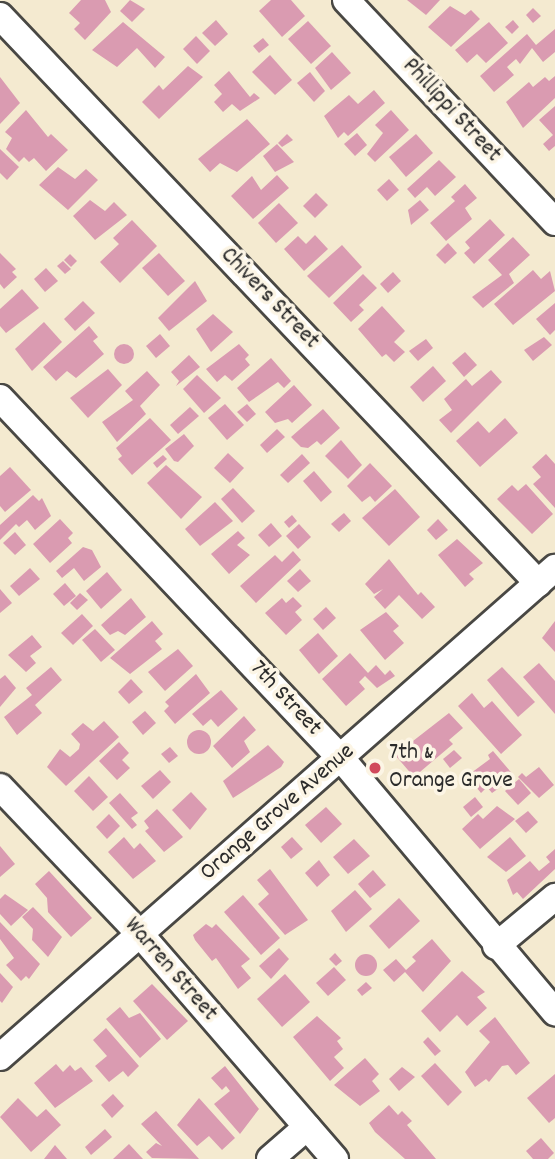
<!DOCTYPE html>
<style>
body{margin:0}
#map{position:relative;width:555px;height:1159px;overflow:hidden;background:#f4ead0;font-family:Dekko,sans-serif}
div>[style]{position:absolute}
[style*='--x']{left:calc(var(--x)*1px);top:calc(var(--y)*1px);width:calc(var(--w)*1px);rotate:calc(var(--a)*1deg)}
.building>*{inset:0;background:#da9bb1}
.round{border-radius:50%}
.roads{filter:drop-shadow(2px 0 #494844) drop-shadow(-2px 0 #494844) drop-shadow(0 2px #494844) drop-shadow(0 -2px #494844)}
.minor>*{height:26px;margin:-13px;padding:0 13px;transform-origin:13px;border-radius:13px;background:#fff}
.dots>*{width:19px;height:19px;translate:-50% -50%;box-sizing:border-box;border:4px solid #fcf5e5;border-radius:50%}
span{translate:-50% -50%;white-space:nowrap;text-align:center;line-height:1.15;-webkit-text-stroke:7px #fcf5e5;paint-order:stroke}
.street-label{font-size:24px;color:#2b2b2b}
.poi-label{font-size:24px;color:#2b2b2b}
.left{translate:0 -50%;text-align:left}
</style>
<div id="map">
<div class="building">
<i style="clip-path:polygon(81px 0,105px 0,111px 12px,85px 40px,74px 29px,80px 23px,69px 13px)"></i>
<i style="clip-path:polygon(130px 0,145px 9px,132px 22px,120px 11px)"></i>
<i style="clip-path:polygon(271px 0,291px 0,305px 16px,282px 37px,259px 11px)"></i>
<i style="clip-path:polygon(407px 0,440px 0,426px 15px)"></i>
<i style="clip-path:polygon(450px 6px,465px 15px,471px 10px,480px 19px,451px 47px,428px 27px)"></i>
<i style="clip-path:polygon(533px 8px,541px 16px,533px 23px,526px 15px)"></i>
<i style="clip-path:polygon(216px 20px,228px 34px,215px 46px,202px 33px)"></i>
<i style="clip-path:polygon(513px 20px,519px 27px,512px 34px,505px 27px)"></i>
<i style="clip-path:polygon(308px 21px,331px 46px,311px 64px,288px 39px)"></i>
<i style="clip-path:polygon(123px 22px,165px 57px,155px 68px,137px 48px,117px 67px,92px 50px)"></i>
<i style="clip-path:polygon(489px 22px,508px 43px,486px 63px,477px 54px,467px 63px,455px 50px)"></i>
<i style="clip-path:polygon(555px 29px,555px 52px,543px 62px,532px 48px,520px 64px,516px 59px,507px 67px,514px 75px,494px 92px,480px 76px,527px 34px,536px 45px)"></i>
<i style="clip-path:polygon(196px 36px,210px 51px,197px 64px,183px 49px)"></i>
<i style="clip-path:polygon(263px 38px,269px 45px,259px 53px,253px 46px)"></i>
<i style="clip-path:polygon(332px 52px,351px 73px,331px 90px,315px 68px)"></i>
<i style="clip-path:polygon(270px 55px,292px 80px,275px 95px,252px 72px)"></i>
<i style="clip-path:polygon(188px 66px,203px 77px,159px 119px,142px 102px,159px 85px,163px 90px)"></i>
<i style="clip-path:polygon(229px 71px,250px 97px,254px 93px,260px 98px,240px 111px,232px 104px,223px 112px,214px 102px,222px 94px,214px 85px)"></i>
<i style="clip-path:polygon(310px 72px,325px 91px,314px 102px,297px 83px)"></i>
<i style="clip-path:polygon(555px 76px,555px 98px,523px 128px,506px 102px,529px 82px,533px 87px,545px 77px,549px 81px)"></i>
<i style="clip-path:polygon(0 77px,20px 103px,0 124px)"></i>
<i style="clip-path:polygon(374px 90px,385px 103px,348px 136px,344px 132px,338px 138px,324px 116px,349px 95px,358px 104px)"></i>
<i style="clip-path:polygon(555px 106px,555px 146px,549px 151px,543px 144px,553px 135px,539px 120px)"></i>
<i style="clip-path:polygon(26px 110px,48px 137px,51px 134px,68px 150px,46px 171px,34px 158px,29px 162px,24px 157px,19px 162px,6px 149px,12px 138px,5px 132px)"></i>
<i style="clip-path:polygon(391px 110px,409px 130px,375px 162px,367px 154px,383px 133px,375px 125px)"></i>
<i style="clip-path:polygon(247px 119px,270px 144px,237px 172px,220px 163px,210px 172px,198px 159px)"></i>
<i style="clip-path:polygon(357px 133px,367px 145px,355px 156px,344px 144px)"></i>
<i style="clip-path:polygon(287px 134px,293px 140px,282px 147px,278px 143px)"></i>
<i style="clip-path:polygon(416px 134px,433px 153px,406px 177px,389px 157px)"></i>
<i style="clip-path:polygon(277px 144px,294px 162px,275px 172px,263px 156px)"></i>
<i style="clip-path:polygon(0 149px,19px 167px,7px 180px,0 173px)"></i>
<i style="clip-path:polygon(439px 160px,456px 177px,435px 196px,427px 187px,415px 198px,407px 189px)"></i>
<i style="clip-path:polygon(58px 167px,75px 179px,86px 169px,98px 180px,68px 210px,39px 185px)"></i>
<i style="clip-path:polygon(277px 175px,289px 188px,253px 219px,231px 196px,252px 176px,261px 190px)"></i>
<i style="clip-path:polygon(389px 179px,399px 190px,387px 201px,377px 190px)"></i>
<i style="clip-path:polygon(465px 184px,477px 198px,465px 208px,472px 219px,446px 241px,430px 223px,455px 201px,451px 197px)"></i>
<i style="clip-path:polygon(316px 193px,328px 205px,315px 218px,303px 206px)"></i>
<i style="clip-path:polygon(90px 200px,105px 211px,114px 202px,127px 215px,95px 240px,73px 216px)"></i>
<i style="clip-path:polygon(420px 200px,429px 210px,411px 225px,408px 210px)"></i>
<i style="clip-path:polygon(279px 203px,298px 223px,276px 243px,258px 223px)"></i>
<i style="clip-path:polygon(490px 219px,505px 235px,474px 264px,464px 253px,470px 248px,465px 242px)"></i>
<i style="clip-path:polygon(132px 220px,157px 246px,120px 283px,100px 262px,119px 244px,113px 238px)"></i>
<i style="clip-path:polygon(315px 235px,328px 249px,304px 271px,284px 249px,298px 236px,306px 244px)"></i>
<i style="clip-path:polygon(513px 237px,530px 255px,509px 274px,514px 283px,483px 308px,472px 297px,502px 275px,488px 260px)"></i>
<i style="clip-path:polygon(448px 243px,457px 253px,445px 264px,436px 255px)"></i>
<i style="clip-path:polygon(342px 245px,362px 267px,329px 298px,307px 276px)"></i>
<i style="clip-path:polygon(0 253px,16px 269px,12px 272px,17px 277px,4px 289px,0 284px)"></i>
<i style="clip-path:polygon(159px 253px,185px 281px,168px 296px,142px 268px)"></i>
<i style="clip-path:polygon(70px 254px,77px 261px,71px 267px,64px 260px)"></i>
<i style="clip-path:polygon(63px 261px,71px 269px,65px 274px,57px 266px)"></i>
<i style="clip-path:polygon(46px 268px,58px 281px,45px 292px,34px 279px)"></i>
<i style="clip-path:polygon(533px 270px,541px 279px,550px 271px,555px 291px,513px 325px,494px 304px)"></i>
<i style="clip-path:polygon(393px 272px,401px 281px,388px 293px,380px 284px)"></i>
<i style="clip-path:polygon(363px 274px,377px 288px,359px 305px,364px 310px,351px 322px,333px 303px)"></i>
<i style="clip-path:polygon(195px 281px,207px 301px,169px 331px,158px 318px)"></i>
<i style="clip-path:polygon(22px 289px,39px 308px,6px 333px,0 326px,0 309px)"></i>
<i style="clip-path:polygon(83px 301px,95px 313px,75px 331px,64px 319px)"></i>
<i style="clip-path:polygon(555px 303px,555px 330px,550px 335px,536px 319px)"></i>
<i style="clip-path:polygon(382px 306px,405px 331px,394px 342px,405px 352px,394px 362px,386px 354px,382px 357px,358px 329px)"></i>
<i style="clip-path:polygon(213px 314px,233px 332px,211px 352px,196px 329px)"></i>
<i style="clip-path:polygon(44px 322px,62px 342px,32px 371px,15px 349px)"></i>
<i style="clip-path:polygon(89px 326px,98px 337px,93px 341px,104px 354px,76px 378px,67px 371px,56px 381px,43px 367px)"></i>
<i style="clip-path:polygon(160px 334px,170px 346px,156px 358px,146px 346px)"></i>
<i style="clip-path:polygon(544px 337px,552px 345px,533px 361px,524px 350px)"></i>
<i style="clip-path:polygon(426px 339px,433px 348px,418px 361px,409px 351px)"></i>
<i style="clip-path:polygon(239px 344px,249px 355px,245px 359px,250px 365px,232px 381px,225px 375px,217px 382px,206px 369px)"></i>
<i class="round" style="left:114px;top:344px;width:20px;height:20px"></i>
<i style="clip-path:polygon(465px 352px,477px 365px,464px 377px,452px 363px)"></i>
<i style="clip-path:polygon(189px 355px,200px 367px,176px 386px,179px 381px,171px 372px)"></i>
<i style="clip-path:polygon(271px 358px,291px 381px,284px 388px,278px 382px,249px 402px,237px 388px)"></i>
<i style="clip-path:polygon(433px 366px,446px 381px,423px 402px,410px 387px)"></i>
<i style="clip-path:polygon(108px 369px,122px 385px,88px 418px,70px 398px)"></i>
<i style="clip-path:polygon(491px 370px,502px 382px,451px 433px,439px 420px,452px 410px,444px 399px,466px 379px,472px 386px)"></i>
<i style="clip-path:polygon(147px 371px,160px 385px,140px 406px,146px 414px,117px 442px,102px 422px,133px 400px,125px 391px)"></i>
<i style="clip-path:polygon(197px 375px,221px 398px,204px 413px,183px 389px)"></i>
<i style="clip-path:polygon(294px 385px,312px 405px,292px 423px,288px 419px,275px 423px,265px 412px)"></i>
<i style="clip-path:polygon(225px 404px,244px 425px,227px 440px,208px 418px)"></i>
<i style="clip-path:polygon(247px 404px,256px 414px,247px 422px,237px 412px)"></i>
<i style="clip-path:polygon(190px 407px,199px 416px,178px 434px,170px 425px)"></i>
<i style="clip-path:polygon(323px 409px,340px 428px,321px 445px,317px 441px,308px 448px,301px 447px,291px 437px)"></i>
<i style="clip-path:polygon(150px 418px,171px 440px,132px 475px,118px 459px,122px 456px,116px 448px)"></i>
<i style="clip-path:polygon(505px 418px,518px 433px,480px 467px,456px 441px,478px 421px,489px 433px)"></i>
<i style="clip-path:polygon(277px 429px,285px 437px,267px 453px,260px 445px)"></i>
<i style="clip-path:polygon(184px 434px,194px 446px,178px 462px,174px 461px,165px 449px)"></i>
<i style="clip-path:polygon(341px 440px,362px 465px,348px 479px,325px 456px)"></i>
<i style="clip-path:polygon(228px 453px,244px 468px,230px 483px,214px 468px)"></i>
<i style="clip-path:polygon(302px 454px,310px 463px,288px 483px,280px 475px)"></i>
<i style="clip-path:polygon(546px 454px,555px 464px,555px 508px,533px 484px,541px 477px,532px 467px)"></i>
<i style="clip-path:polygon(163px 455px,167px 459px,157px 468px,153px 463px)"></i>
<i style="clip-path:polygon(370px 463px,392px 486px,375px 502px,370px 496px,362px 502px,347px 486px)"></i>
<i style="clip-path:polygon(166px 465px,202px 497px,181px 519px,147px 483px)"></i>
<i style="clip-path:polygon(10px 467px,31px 490px,5px 512px,0 506px,0 476px)"></i>
<i style="clip-path:polygon(314px 471px,332px 492px,321px 502px,303px 481px)"></i>
<i style="clip-path:polygon(526px 484px,553px 514px,532px 534px,497px 499px,512px 485px,518px 491px)"></i>
<i style="clip-path:polygon(233px 488px,255px 511px,242px 523px,221px 499px)"></i>
<i style="clip-path:polygon(395px 489px,420px 517px,389px 546px,362px 518px)"></i>
<i style="clip-path:polygon(33px 495px,39px 501px,42px 498px,51px 516px,35px 530px,27px 520px,19px 527px,16px 524px,0 540px,0 525px)"></i>
<i style="clip-path:polygon(215px 502px,233px 521px,200px 546px,185px 529px)"></i>
<i style="clip-path:polygon(344px 513px,351px 521px,339px 532px,331px 524px)"></i>
<i style="clip-path:polygon(292px 515px,297px 521px,289px 528px,284px 522px)"></i>
<i style="clip-path:polygon(60px 519px,73px 533px,68px 538px,72px 543px,50px 563px,33px 544px)"></i>
<i style="clip-path:polygon(438px 519px,448px 530px,436px 540px,427px 530px)"></i>
<i style="clip-path:polygon(271px 523px,282px 536px,269px 547px,258px 535px)"></i>
<i style="clip-path:polygon(299px 524px,311px 537px,298px 549px,286px 536px)"></i>
<i style="clip-path:polygon(238px 531px,245px 538px,237px 545px,250px 555px,229px 574px,211px 554px)"></i>
<i style="clip-path:polygon(15px 532px,26px 545px,15px 555px,3px 543px)"></i>
<i style="clip-path:polygon(457px 539px,483px 563px,469px 574px,474px 579px,465px 587px,438px 555px)"></i>
<i style="clip-path:polygon(83px 547px,92px 550px,101px 567px,84px 581px,74px 568px,62px 578px,56px 571px)"></i>
<i style="clip-path:polygon(293px 551px,301px 560px,256px 603px,240px 586px,275px 555px,282px 562px)"></i>
<i style="clip-path:polygon(389px 559px,418px 595px,421px 592px,435px 607px,422px 619px,399px 595px,385px 609px,374px 597px,383px 589px,374px 594px,365px 584px)"></i>
<i style="clip-path:polygon(30px 568px,40px 579px,19px 596px,10px 586px)"></i>
<i style="clip-path:polygon(300px 569px,311px 581px,298px 592px,287px 581px)"></i>
<i style="clip-path:polygon(107px 572px,122px 590px,101px 609px,86px 591px)"></i>
<i style="clip-path:polygon(65px 583px,76px 596px,64px 606px,53px 594px)"></i>
<i style="clip-path:polygon(0 589px,12px 603px,0 613px)"></i>
<i style="clip-path:polygon(80px 593px,88px 600px,77px 610px,70px 603px)"></i>
<i style="clip-path:polygon(293px 597px,302px 606px,295px 612px,302px 620px,286px 635px,265px 613px,282px 598px,286px 603px)"></i>
<i style="clip-path:polygon(131px 598px,146px 617px,125px 635px,118px 631px,110px 635px,101px 625px)"></i>
<i style="clip-path:polygon(326px 607px,336px 618px,323px 630px,313px 619px)"></i>
<i style="clip-path:polygon(386px 612px,399px 626px,393px 631px,404px 643px,385px 660px,360px 630px)"></i>
<i style="clip-path:polygon(82px 614px,93px 626px,73px 645px,61px 633px)"></i>
<i style="clip-path:polygon(152px 621px,163px 634px,155px 641px,162px 649px,130px 674px,110px 658px)"></i>
<i style="clip-path:polygon(555px 621px,555px 652px,542px 638px)"></i>
<i style="clip-path:polygon(95px 629px,115px 650px,101px 662px,82px 640px)"></i>
<i style="clip-path:polygon(318px 633px,338px 656px,319px 674px,299px 650px)"></i>
<i style="clip-path:polygon(32px 635px,42px 647px,30px 656px,36px 663px,26px 672px,8px 655px)"></i>
<i style="clip-path:polygon(178px 649px,193px 666px,165px 691px,148px 672px)"></i>
<i style="clip-path:polygon(350px 653px,368px 673px,376px 665px,385px 675px,390px 670px,395px 676px,377px 688px,365px 676px,359px 682px,365px 689px,346px 706px,322px 679px)"></i>
<i style="clip-path:polygon(539px 663px,555px 681px,555px 714px,523px 677px)"></i>
<i style="clip-path:polygon(51px 667px,62px 680px,35px 705px,42px 713px,17px 735px,4px 717px,32px 695px,26px 688px)"></i>
<i style="clip-path:polygon(502px 667px,535px 702px,518px 717px,487px 680px)"></i>
<i style="clip-path:polygon(196px 674px,210px 693px,175px 724px,164px 711px,169px 706px,165px 702px)"></i>
<i style="clip-path:polygon(5px 675px,16px 688px,0 707px,0 679px)"></i>
<i style="clip-path:polygon(131px 679px,143px 692px,129px 704px,118px 692px)"></i>
<i style="clip-path:polygon(221px 690px,238px 709px,218px 727px,211px 719px,203px 726px,192px 714px)"></i>
<i style="clip-path:polygon(472px 693px,484px 708px,492px 701px,522px 735px,501px 754px,458px 706px)"></i>
<i style="clip-path:polygon(145px 711px,156px 723px,143px 735px,132px 722px)"></i>
<i style="clip-path:polygon(449px 713px,463px 728px,449px 740px,453px 744px,414px 777px,395px 755px)"></i>
<i style="clip-path:polygon(244px 716px,256px 730px,244px 741px,250px 752px,232px 768px,213px 746px)"></i>
<i style="clip-path:polygon(104px 721px,119px 737px,66px 786px,47px 767px,60px 749px,70px 757px,79px 749px,80px 744px,71px 734px,83px 723px,93px 731px)"></i>
<i class="round" style="left:187px;top:730px;width:24px;height:24px"></i>
<i style="clip-path:polygon(119px 742px,129px 753px,122px 760px,130px 768px,117px 780px,99px 761px)"></i>
<i style="clip-path:polygon(268px 745px,284px 762px,281px 767px,233px 798px,223px 781px)"></i>
<i style="clip-path:polygon(170px 747px,178px 756px,169px 763px,161px 754px)"></i>
<i style="clip-path:polygon(454px 750px,462px 758px,450px 768px,443px 759px)"></i>
<i style="clip-path:polygon(493px 751px,515px 777px,492px 793px,487px 787px,481px 793px,467px 776px,490px 759px,488px 755px)"></i>
<i style="clip-path:polygon(539px 767px,554px 785px,539px 798px,518px 777px,522px 773px,526px 777px)"></i>
<i style="clip-path:polygon(160px 770px,171px 782px,153px 799px,141px 786px)"></i>
<i style="clip-path:polygon(89px 776px,108px 797px,93px 811px,74px 791px)"></i>
<i style="clip-path:polygon(519px 779px,531px 793px,518px 805px,505px 791px)"></i>
<i style="clip-path:polygon(191px 792px,207px 809px,190px 830px,172px 810px)"></i>
<i style="clip-path:polygon(120px 793px,138px 813px,131px 818px,137px 825px,132px 829px,109px 803px)"></i>
<i style="clip-path:polygon(475px 797px,483px 807px,471px 817px,463px 807px)"></i>
<i style="clip-path:polygon(497px 806px,515px 819px,480px 849px,462px 829px,478px 814px,483px 819px)"></i>
<i style="clip-path:polygon(326px 807px,342px 824px,321px 843px,305px 825px)"></i>
<i style="clip-path:polygon(157px 809px,183px 837px,164px 852px,145px 831px,149px 828px,144px 821px)"></i>
<i style="clip-path:polygon(528px 811px,538px 822px,526px 833px,515px 821px)"></i>
<i style="clip-path:polygon(109px 814px,120px 826px,107px 839px,96px 827px)"></i>
<i style="clip-path:polygon(124px 837px,134px 849px,140px 843px,156px 861px,133px 879px,108px 852px)"></i>
<i style="clip-path:polygon(292px 837px,303px 849px,291px 859px,281px 847px)"></i>
<i style="clip-path:polygon(510px 837px,526px 856px,506px 872px,487px 857px)"></i>
<i style="clip-path:polygon(354px 839px,370px 856px,348px 874px,333px 857px)"></i>
<i style="clip-path:polygon(0 846px,15px 864px,0 877px)"></i>
<i style="clip-path:polygon(555px 849px,555px 869px,523px 899px,517px 892px,513px 895px,507px 880px,530px 861px,539px 871px,550px 862px,546px 857px)"></i>
<i style="clip-path:polygon(319px 860px,330px 875px,317px 887px,305px 873px)"></i>
<i style="clip-path:polygon(270px 869px,308px 920px,285px 935px,258px 904px,269px 894px,257px 880px)"></i>
<i style="clip-path:polygon(373px 870px,386px 885px,370px 898px,358px 884px)"></i>
<i style="clip-path:polygon(49px 871px,92px 918px,71px 937px,48px 912px,47px 898px,35px 884px)"></i>
<i style="clip-path:polygon(355px 890px,372px 909px,346px 932px,331px 911px)"></i>
<i style="clip-path:polygon(5px 894px,28px 910px,11px 926px,0 914px,0 899px)"></i>
<i style="clip-path:polygon(243px 895px,280px 938px,261px 955px,224px 912px)"></i>
<i style="clip-path:polygon(399px 898px,420px 921px,389px 949px,369px 926px)"></i>
<i style="clip-path:polygon(33px 907px,62px 937px,48px 957px,32px 940px,33px 929px,22px 917px)"></i>
<i style="clip-path:polygon(0 922px,40px 964px,29px 979px,26px 976px,21px 981px,6px 965px,14px 958px,0 939px)"></i>
<i style="clip-path:polygon(206px 924px,212px 928px,216px 924px,250px 959px,241px 966px,251px 978px,238px 989px,216px 958px,212px 961px,195px 940px,193px 935px)"></i>
<i style="clip-path:polygon(432px 939px,451px 961px,423px 992px,405px 972px,394px 982px,383px 970px,396px 959px,406px 970px,416px 961px,412px 957px)"></i>
<i style="clip-path:polygon(279px 948px,289px 959px,271px 979px,259px 966px)"></i>
<i style="clip-path:polygon(335px 953px,342px 961px,336px 966px,329px 959px)"></i>
<i class="round" style="left:355px;top:954px;width:22px;height:22px"></i>
<i style="clip-path:polygon(334px 967px,346px 980px,328px 996px,316px 983px)"></i>
<i style="clip-path:polygon(462px 971px,485px 992px,477px 997px,487px 1008px,467px 1026px,457px 1015px,440px 1032px,421px 1011px)"></i>
<i style="clip-path:polygon(0 973px,13px 987px,2px 1003px,0 1001px)"></i>
<i style="clip-path:polygon(285px 974px,310px 1002px,282px 1027px,257px 999px)"></i>
<i style="clip-path:polygon(366px 982px,372px 988px,362px 996px,357px 990px)"></i>
<i style="clip-path:polygon(152px 984px,188px 1021px,167px 1040px,133px 1001px)"></i>
<i style="clip-path:polygon(120px 1007px,129px 1018px,140px 1013px,161px 1039px,140px 1058px,106px 1019px)"></i>
<i style="clip-path:polygon(317px 1016px,341px 1038px,337px 1041px,343px 1049px,334px 1057px,344px 1068px,330px 1081px,293px 1037px)"></i>
<i style="clip-path:polygon(495px 1017px,530px 1063px,516px 1075px,508px 1065px,502px 1066px,489px 1082px,486px 1079px,475px 1087px,465px 1072px,490px 1042px,479px 1031px)"></i>
<i style="clip-path:polygon(106px 1028px,139px 1066px,128px 1077px,123px 1071px,109px 1082px,95px 1066px,107px 1056px,93px 1040px)"></i>
<i style="clip-path:polygon(428px 1037px,441px 1051px,435px 1056px,423px 1042px)"></i>
<i style="clip-path:polygon(365px 1058px,379px 1074px,372px 1081px,380px 1091px,360px 1106px,334px 1085px)"></i>
<i style="clip-path:polygon(435px 1063px,462px 1092px,448px 1106px,421px 1076px)"></i>
<i style="clip-path:polygon(56px 1064px,63px 1072px,70px 1065px,75px 1071px,81px 1067px,93px 1081px,55px 1108px,34px 1083px)"></i>
<i style="clip-path:polygon(225px 1066px,259px 1109px,240px 1134px,214px 1104px,230px 1091px,226px 1086px,222px 1090px,211px 1078px)"></i>
<i style="clip-path:polygon(402px 1067px,415px 1077px,399px 1091px,389px 1079px)"></i>
<i style="clip-path:polygon(555px 1074px,555px 1118px,549px 1123px,527px 1098px)"></i>
<i style="clip-path:polygon(113px 1094px,124px 1106px,112px 1118px,101px 1105px)"></i>
<i style="clip-path:polygon(18px 1098px,37px 1117px,46px 1109px,61px 1125px,31px 1152px,0 1117px)"></i>
<i style="clip-path:polygon(199px 1098px,235px 1138px,222px 1150px,209px 1136px,197px 1146px,177px 1125px)"></i>
<i style="clip-path:polygon(389px 1105px,398px 1115px,402px 1111px,412px 1121px,407px 1125px,436px 1159px,405px 1159px,375px 1132px,369px 1123px)"></i>
<i style="clip-path:polygon(156px 1111px,199px 1159px,152px 1158px,146px 1152px,156px 1143px,162px 1146px,141px 1124px)"></i>
<i style="clip-path:polygon(105px 1129px,112px 1137px,91px 1155px,85px 1147px)"></i>
<i style="clip-path:polygon(541px 1138px,554px 1153px,548px 1159px,533px 1159px,526px 1151px)"></i>
<i style="clip-path:polygon(129px 1144px,143px 1159px,113px 1159px)"></i>
<i style="clip-path:polygon(55px 1145px,67px 1159px,44px 1159px)"></i>
</div>
<div class="roads">
<div class="minor">
<i style="--x:346;--y:0;--w:305;--a:46.7"></i>
<i style="--x:0;--y:16;--w:782;--a:46.5"></i>
<i style="--x:0;--y:398;--w:494;--a:46.6"></i>
<i style="--x:340;--y:757;--w:334;--a:49.9"></i>
<i style="--x:0;--y:787;--w:203;--a:46.4"></i>
<i style="--x:140;--y:934;--w:298;--a:49.1"></i>
<i style="--x:496;--y:946;--w:77;--a:-39.7"></i>
<i style="--x:0;--y:1057;--w:740;--a:-41.38"></i>
<i style="--x:270;--y:1159;--w:49;--a:-40.9"></i>
</div>
</div>
<div class="dots">
<i style="left:375px;top:768px;background:#d1495b"></i>
</div>
<div class="street-label">
<span style="left:451px;top:111px;rotate:47deg">Phillippi Street</span>
<span style="left:269px;top:299px;rotate:46deg">Chivers Street</span>
<span style="left:285px;top:699px;rotate:47deg">7th Street</span>
<span style="left:278px;top:813px;rotate:-41deg">Orange Grove Avenue</span>
<span style="left:170px;top:970px;rotate:49deg">Warren Street</span>
</div>
<div class="poi-label">
<span class="left" style="left:389px;top:768px">7th &amp;<br>Orange Grove</span>
</div>
</div>
